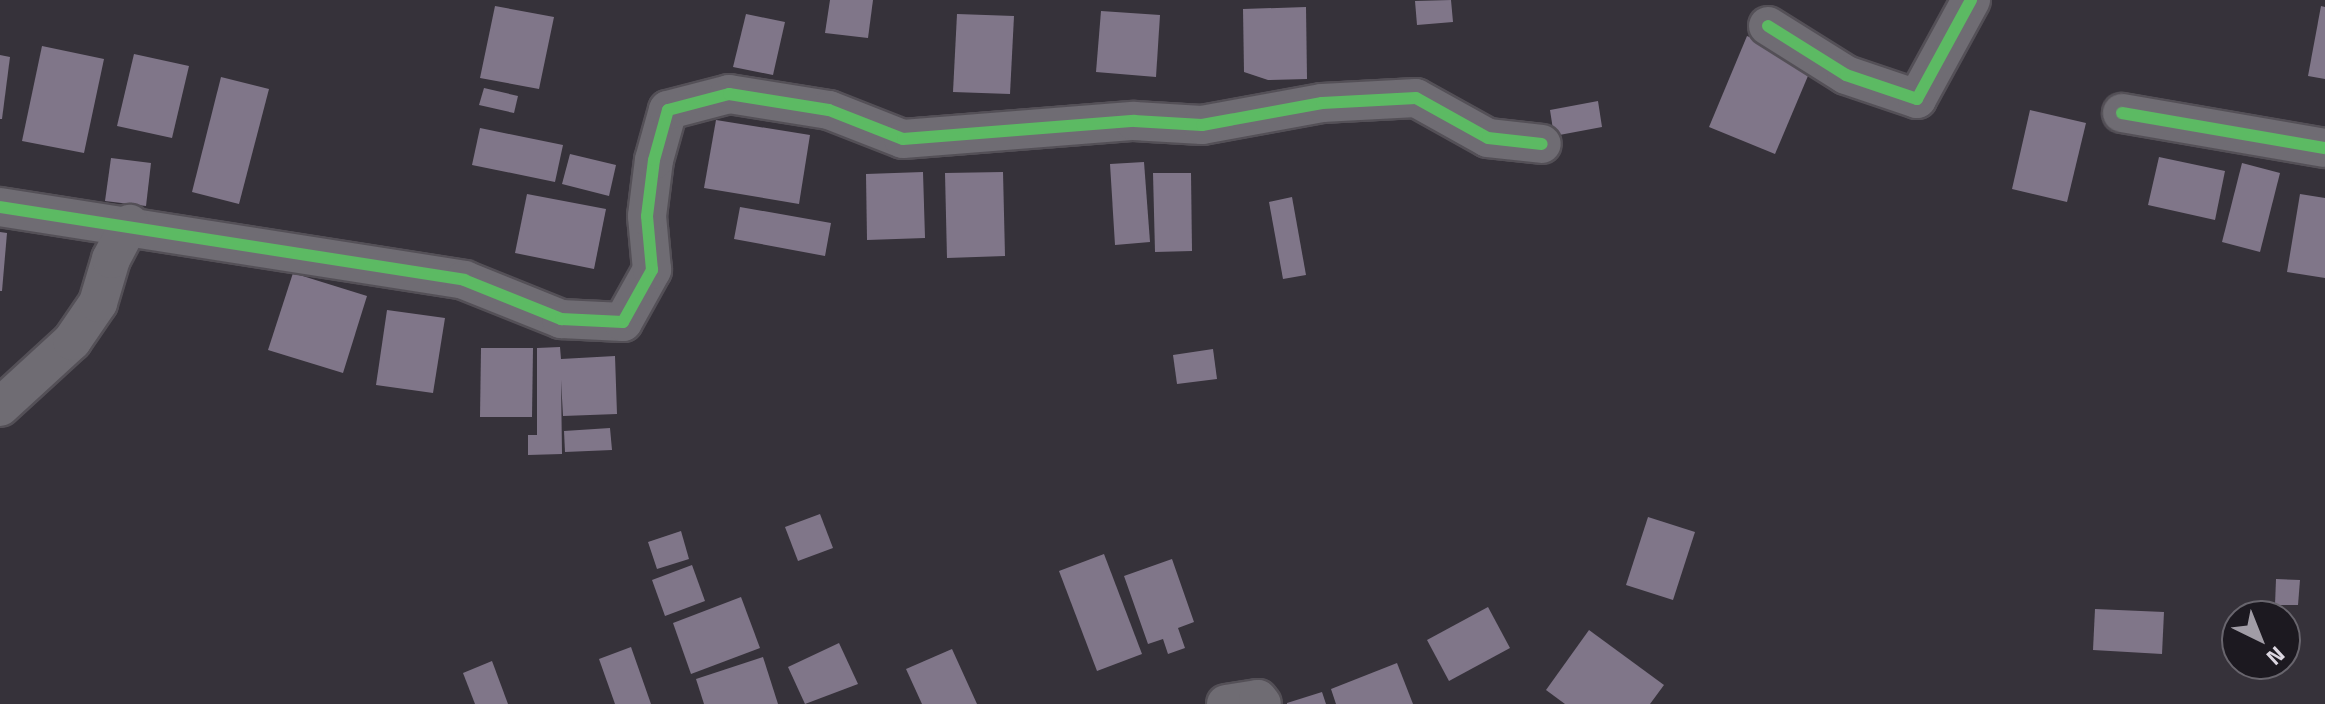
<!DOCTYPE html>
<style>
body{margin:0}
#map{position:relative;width:2325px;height:704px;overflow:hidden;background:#36323a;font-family:"Titillium Web",sans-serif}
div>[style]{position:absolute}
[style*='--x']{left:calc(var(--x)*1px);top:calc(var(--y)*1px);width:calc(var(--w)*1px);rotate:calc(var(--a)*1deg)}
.building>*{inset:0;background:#807689}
.roads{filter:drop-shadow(2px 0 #545057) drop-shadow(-2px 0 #545057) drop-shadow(0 2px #545057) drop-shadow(0 -2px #545057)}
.minor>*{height:38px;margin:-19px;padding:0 19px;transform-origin:19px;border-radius:19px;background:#6f6c73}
.cycleway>*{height:12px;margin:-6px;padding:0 6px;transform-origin:6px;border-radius:6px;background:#5cba63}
span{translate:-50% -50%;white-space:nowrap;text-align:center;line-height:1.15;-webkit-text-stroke:8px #1c1920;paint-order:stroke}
.north{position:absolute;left:2221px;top:600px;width:80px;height:80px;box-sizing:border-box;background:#1c1920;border:2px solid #68656d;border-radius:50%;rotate:137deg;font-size:22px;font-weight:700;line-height:32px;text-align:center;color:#dbd6e0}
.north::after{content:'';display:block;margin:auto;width:28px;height:36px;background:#a19da6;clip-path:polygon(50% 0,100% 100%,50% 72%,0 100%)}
</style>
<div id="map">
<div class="building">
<i style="clip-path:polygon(830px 0,873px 0,868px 38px,825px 33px)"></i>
<i style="clip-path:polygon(1451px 0,1453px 22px,1417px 25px,1415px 1px)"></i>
<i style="clip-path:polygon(495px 6px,554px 17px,539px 89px,480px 78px)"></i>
<i style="clip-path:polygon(2321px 6px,2325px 7px,2325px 79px,2308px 76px)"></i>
<i style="clip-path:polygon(1306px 7px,1307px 79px,1268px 80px,1244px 72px,1243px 9px)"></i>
<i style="clip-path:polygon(1101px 11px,1160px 15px,1156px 77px,1096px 72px)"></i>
<i style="clip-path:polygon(746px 14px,785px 22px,773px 75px,733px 67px)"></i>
<i style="clip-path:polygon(957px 14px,1014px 16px,1010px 94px,953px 92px)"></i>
<i style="clip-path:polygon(1747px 36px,1813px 64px,1775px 154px,1709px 127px)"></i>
<i style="clip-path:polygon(42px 46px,104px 59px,84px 153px,22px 141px)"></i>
<i style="clip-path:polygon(134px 54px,189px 66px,172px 138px,117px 126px)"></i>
<i style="clip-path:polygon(0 55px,10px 57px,2px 119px,0 119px)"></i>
<i style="clip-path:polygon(221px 77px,269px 89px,239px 204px,192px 192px)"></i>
<i style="clip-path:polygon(484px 88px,518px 96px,514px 113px,479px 105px)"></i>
<i style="clip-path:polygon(1598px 101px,1602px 127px,1554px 136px,1550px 110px)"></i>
<i style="clip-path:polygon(2030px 110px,2086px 123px,2067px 202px,2012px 189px)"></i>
<i style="clip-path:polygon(716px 120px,810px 135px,799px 204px,704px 188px)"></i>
<i style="clip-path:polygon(480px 128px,563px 145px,555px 182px,472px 165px)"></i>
<i style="clip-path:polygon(570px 154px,616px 165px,609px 196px,562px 184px)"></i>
<i style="clip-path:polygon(2159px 157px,2225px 171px,2215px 220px,2148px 205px)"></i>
<i style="clip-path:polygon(111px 158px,151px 163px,146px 206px,105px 201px)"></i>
<i style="clip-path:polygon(1144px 162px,1150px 242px,1115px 245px,1110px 164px)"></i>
<i style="clip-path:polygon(2242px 163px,2280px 173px,2260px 252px,2222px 242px)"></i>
<i style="clip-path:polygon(923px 172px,925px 238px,867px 240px,866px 174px)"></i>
<i style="clip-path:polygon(1003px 172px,1005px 256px,947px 258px,945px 173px)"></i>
<i style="clip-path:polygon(1153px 173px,1191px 173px,1192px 251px,1155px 252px)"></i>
<i style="clip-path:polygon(527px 194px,606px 209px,594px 269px,515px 253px)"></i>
<i style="clip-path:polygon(2300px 194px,2325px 198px,2325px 278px,2287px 272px)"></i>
<i style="clip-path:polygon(1292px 197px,1306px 275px,1283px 279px,1269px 202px)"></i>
<i style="clip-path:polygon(740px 207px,831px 223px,825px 256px,734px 239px)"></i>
<i style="clip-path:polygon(0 232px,7px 233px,2px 291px,0 291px)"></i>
<i style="clip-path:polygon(293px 273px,367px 296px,343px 373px,268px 350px)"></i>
<i style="clip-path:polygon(387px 310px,445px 318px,433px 393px,376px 385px)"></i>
<i style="clip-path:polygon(560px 347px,561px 359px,615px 356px,617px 414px,563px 416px,561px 380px,562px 454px,528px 455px,528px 435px,537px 435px,537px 348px)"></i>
<i style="clip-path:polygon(481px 348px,533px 348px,532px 417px,480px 417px)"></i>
<i style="clip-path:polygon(1213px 349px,1217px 379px,1177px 384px,1173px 355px)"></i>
<i style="clip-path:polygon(610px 428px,612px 450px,565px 452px,564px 431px)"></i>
<i style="clip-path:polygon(820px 514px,833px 548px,798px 561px,785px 527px)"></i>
<i style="clip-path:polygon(1648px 517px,1695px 532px,1673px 600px,1626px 585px)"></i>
<i style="clip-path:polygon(681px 531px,689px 559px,657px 569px,648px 542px)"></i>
<i style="clip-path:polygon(1104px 554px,1142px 654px,1097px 671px,1059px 571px)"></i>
<i style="clip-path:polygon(1172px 559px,1194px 622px,1178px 628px,1185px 648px,1168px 654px,1163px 639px,1148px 644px,1124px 576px)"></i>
<i style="clip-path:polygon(692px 565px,705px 601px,665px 616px,652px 580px)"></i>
<i style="clip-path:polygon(2276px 579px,2300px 580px,2298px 605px,2275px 605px)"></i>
<i style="clip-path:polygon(741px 597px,760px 648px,691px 674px,673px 623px)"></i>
<i style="clip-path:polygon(1488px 607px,1510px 648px,1449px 681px,1427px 640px)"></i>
<i style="clip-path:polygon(2095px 609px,2164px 612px,2162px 654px,2093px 650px)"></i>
<i style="clip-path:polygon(1589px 630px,1664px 685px,1650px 704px,1565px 704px,1546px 690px)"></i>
<i style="clip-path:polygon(839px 643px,858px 684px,805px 704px,788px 667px)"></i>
<i style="clip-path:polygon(631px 647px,651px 704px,615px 704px,599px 659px)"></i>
<i style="clip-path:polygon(952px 649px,977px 704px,922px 704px,906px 669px)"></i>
<i style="clip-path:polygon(763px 657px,778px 704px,704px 704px,696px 679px)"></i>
<i style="clip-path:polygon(492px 661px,508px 704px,475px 704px,463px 673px)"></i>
<i style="clip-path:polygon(1397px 663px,1413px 704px,1336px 704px,1331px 689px)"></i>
<i style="clip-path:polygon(1322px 692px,1326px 704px,1287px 704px,1287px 703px)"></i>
</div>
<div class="roads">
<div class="minor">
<i style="--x:1768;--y:26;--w:92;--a:32.1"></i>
<i style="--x:1846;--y:75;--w:75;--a:18.7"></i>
<i style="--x:1917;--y:99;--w:113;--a:-61.4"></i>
<i style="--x:2122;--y:113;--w:206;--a:9.8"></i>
<i style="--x:0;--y:207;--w:470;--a:8.9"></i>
<i style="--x:464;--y:280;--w:105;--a:21.9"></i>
<i style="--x:561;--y:319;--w:62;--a:2.8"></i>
<i style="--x:623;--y:322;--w:60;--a:-60.9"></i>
<i style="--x:652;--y:270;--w:54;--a:-95.3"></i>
<i style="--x:647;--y:216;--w:56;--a:-82.9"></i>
<i style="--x:654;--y:160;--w:52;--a:-74.4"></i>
<i style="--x:668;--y:110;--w:63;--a:-14.7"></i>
<i style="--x:729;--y:94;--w:101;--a:9.1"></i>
<i style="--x:829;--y:110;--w:79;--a:21.4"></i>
<i style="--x:903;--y:139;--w:232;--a:-4.5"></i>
<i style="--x:1134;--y:121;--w:68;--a:3.4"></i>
<i style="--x:1202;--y:125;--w:122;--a:-10.4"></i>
<i style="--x:1322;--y:103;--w:94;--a:-3"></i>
<i style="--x:1416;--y:98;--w:82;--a:29.1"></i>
<i style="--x:1488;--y:138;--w:54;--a:6.3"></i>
<i style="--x:0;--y:407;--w:98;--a:-42.5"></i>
<i style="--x:72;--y:341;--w:46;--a:-55.6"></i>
<i style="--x:98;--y:303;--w:46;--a:-73.5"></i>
<i style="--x:111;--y:259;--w:40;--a:-62"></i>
<i style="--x:1226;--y:704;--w:32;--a:-9"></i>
<i style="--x:1258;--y:699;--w:6;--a:51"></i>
</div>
</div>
<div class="cycleway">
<i style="--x:1768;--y:26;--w:92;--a:32.1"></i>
<i style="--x:1846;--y:75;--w:75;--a:18.7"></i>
<i style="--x:1917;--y:99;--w:113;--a:-61.4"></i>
<i style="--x:2122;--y:113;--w:206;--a:9.8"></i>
<i style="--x:0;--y:207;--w:470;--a:8.9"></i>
<i style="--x:464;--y:280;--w:105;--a:21.9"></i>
<i style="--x:561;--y:319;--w:62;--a:2.8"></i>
<i style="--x:623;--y:322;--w:60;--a:-60.9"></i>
<i style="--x:652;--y:270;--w:54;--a:-95.3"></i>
<i style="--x:647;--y:216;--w:56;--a:-82.9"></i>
<i style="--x:654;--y:160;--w:52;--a:-74.4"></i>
<i style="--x:668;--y:110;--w:63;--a:-14.7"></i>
<i style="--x:729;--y:94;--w:101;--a:9.1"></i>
<i style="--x:829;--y:110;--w:79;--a:21.4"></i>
<i style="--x:903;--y:139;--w:232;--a:-4.5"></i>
<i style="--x:1134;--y:121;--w:68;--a:3.4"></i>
<i style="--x:1202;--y:125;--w:122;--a:-10.4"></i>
<i style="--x:1322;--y:103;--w:94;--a:-3"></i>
<i style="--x:1416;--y:98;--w:82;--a:29.1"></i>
<i style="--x:1488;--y:138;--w:54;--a:6.3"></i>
</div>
<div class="north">N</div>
</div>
